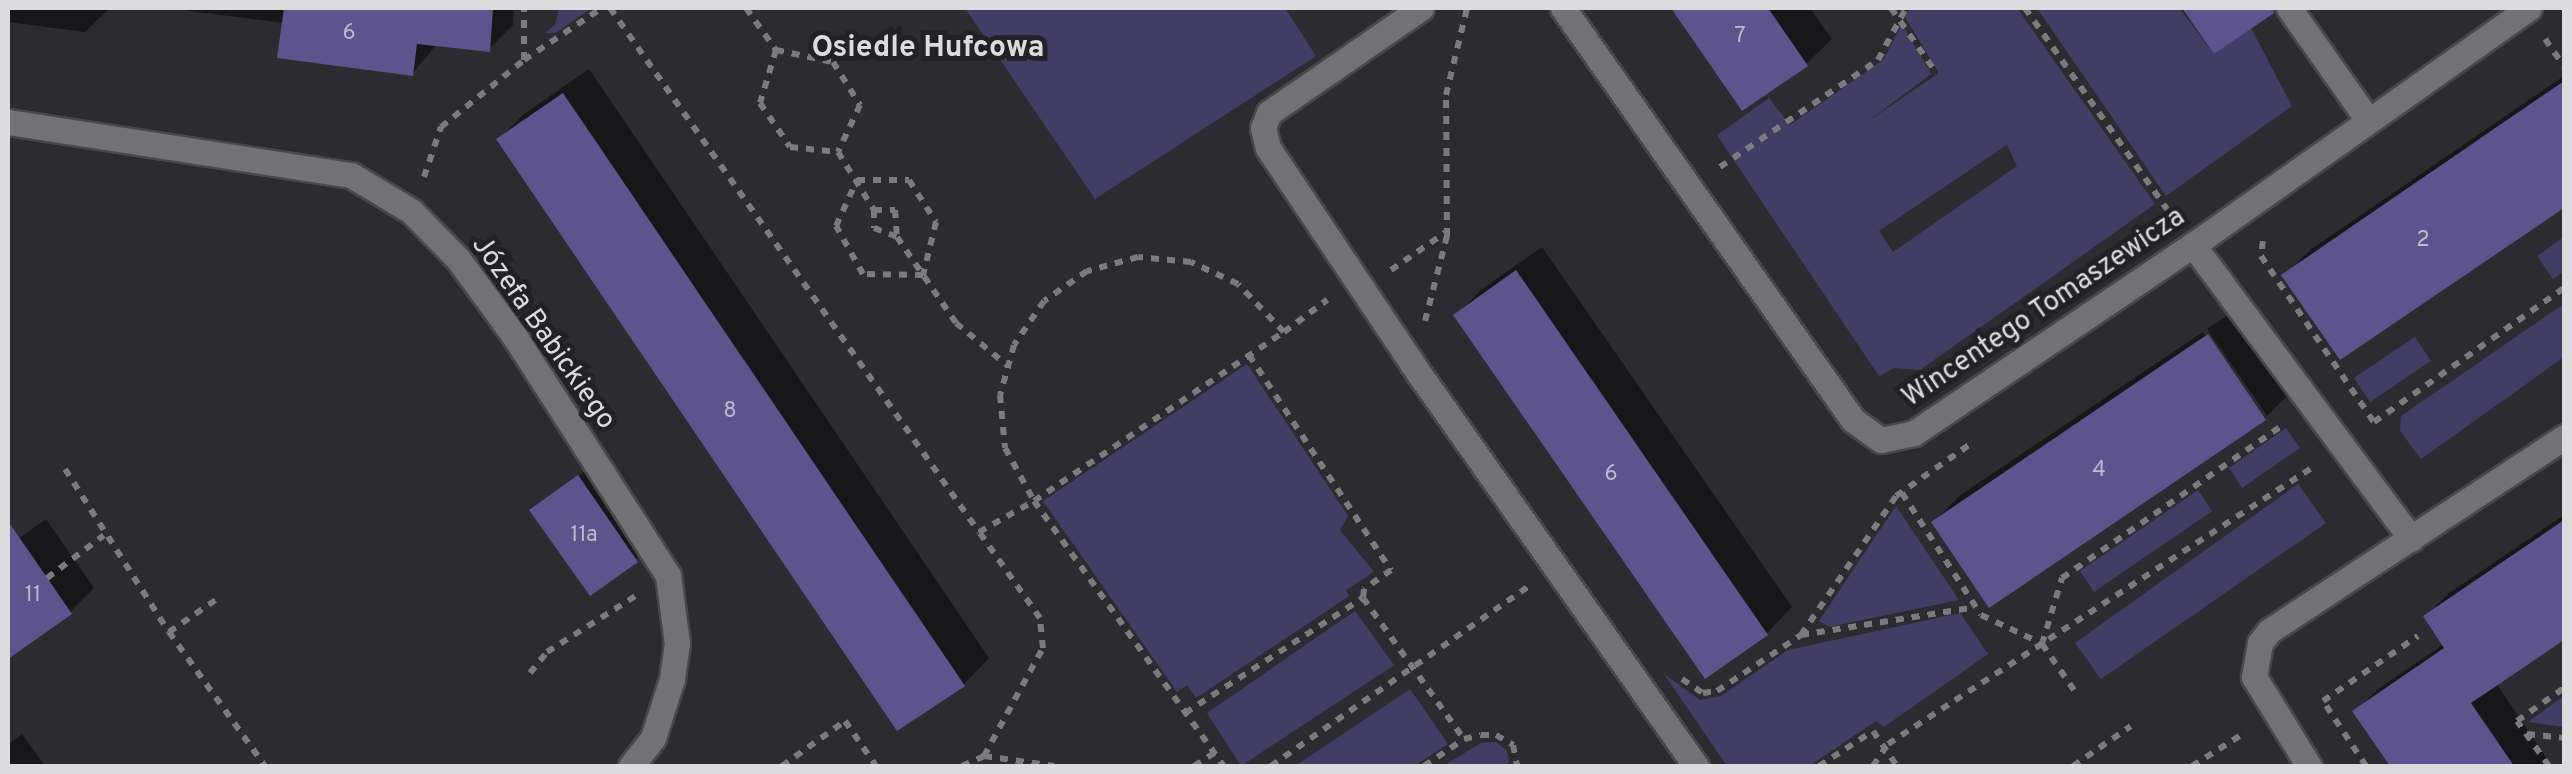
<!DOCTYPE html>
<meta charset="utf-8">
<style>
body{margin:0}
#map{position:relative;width:2572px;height:774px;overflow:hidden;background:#2c2c30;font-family:Overpass,sans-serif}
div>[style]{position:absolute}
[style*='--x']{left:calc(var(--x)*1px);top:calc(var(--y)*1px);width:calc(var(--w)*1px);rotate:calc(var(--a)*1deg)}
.green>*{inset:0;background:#423d64}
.shadow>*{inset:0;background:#0007}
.building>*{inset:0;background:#5d548e}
.path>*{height:6px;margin-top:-3px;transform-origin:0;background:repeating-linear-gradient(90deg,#7b7b7e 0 8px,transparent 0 16px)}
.roads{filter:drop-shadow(2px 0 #48484c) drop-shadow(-2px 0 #48484c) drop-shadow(0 2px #48484c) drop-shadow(0 -2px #48484c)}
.lane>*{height:25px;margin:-12.5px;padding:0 12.5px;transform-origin:12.5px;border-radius:12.5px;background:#727176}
.street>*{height:25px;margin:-12.5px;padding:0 12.5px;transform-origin:12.5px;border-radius:12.5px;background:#727176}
span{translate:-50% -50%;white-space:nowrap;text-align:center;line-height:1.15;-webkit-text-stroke:10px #222226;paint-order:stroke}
.number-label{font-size:22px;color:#bcbacb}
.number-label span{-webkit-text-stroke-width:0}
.street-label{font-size:28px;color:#dcdcdf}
.neighbourhood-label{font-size:30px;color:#dcdcdf;font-weight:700}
.frame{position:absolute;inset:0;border:10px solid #dcdcdf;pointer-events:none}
</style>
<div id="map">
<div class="green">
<i style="clip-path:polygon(559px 8px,592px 8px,555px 33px,545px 33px,555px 25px)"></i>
<i style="clip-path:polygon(965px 8px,1285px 8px,1316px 56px,1095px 199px)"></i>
<i style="clip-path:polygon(evenodd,1910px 8px,2017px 8px,2155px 204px,1920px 370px,1894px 368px,1879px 376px,1717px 135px,1769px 98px,1790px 125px,1883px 60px,1902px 24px,1931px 74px,1867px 122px,1939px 73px,1905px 17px,1910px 8px,2007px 145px,2017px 166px,1893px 252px,1879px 231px,2007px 145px)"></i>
<i style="clip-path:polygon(2037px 8px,2179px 8px,2214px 54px,2251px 28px,2292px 106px,2166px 196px)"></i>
<i style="clip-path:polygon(2564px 237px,2564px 271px,2553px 279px,2537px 256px)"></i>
<i style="clip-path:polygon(2564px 304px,2564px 357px,2421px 459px,2400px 431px,2401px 416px)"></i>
<i style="clip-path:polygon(2415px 337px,2431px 361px,2370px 402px,2354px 378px)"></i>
<i style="clip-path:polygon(1247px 364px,1348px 516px,1340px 530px,1374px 572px,1346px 590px,1349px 596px,1196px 698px,1187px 685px,1177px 692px,1043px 501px)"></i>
<i style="clip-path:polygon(2286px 428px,2300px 448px,2242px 488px,2229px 468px)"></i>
<i style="clip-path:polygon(2298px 484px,2326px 523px,2101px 679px,2075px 643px)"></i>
<i style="clip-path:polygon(2198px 490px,2212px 511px,2094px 592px,2080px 571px)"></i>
<i style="clip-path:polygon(1896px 506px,1959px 600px,1829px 627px,1819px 621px)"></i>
<i style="clip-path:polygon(1355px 611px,1394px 665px,1241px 766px,1207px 713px)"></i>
<i style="clip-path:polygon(1960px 613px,1988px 654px,1884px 727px,1876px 721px,1809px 766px,1727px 766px,1664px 674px,1700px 700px,1721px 696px,1788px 650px)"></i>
<i style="clip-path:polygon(1410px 689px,1448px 744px,1414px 766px,1295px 766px)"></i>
<i style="clip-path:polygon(2564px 696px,2564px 727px,2528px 722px)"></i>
<i style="clip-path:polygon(1496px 742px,1507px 751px,1509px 762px,1505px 766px,1443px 766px,1481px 743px)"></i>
</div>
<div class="shadow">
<i style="clip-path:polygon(8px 8px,110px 8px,85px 32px,8px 22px)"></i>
<i style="clip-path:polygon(167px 8px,514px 8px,513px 25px,489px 49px,437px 44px,412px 74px,284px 23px)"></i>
<i style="clip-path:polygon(1674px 8px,1810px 8px,1832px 39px,1806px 64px,1743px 107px)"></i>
<i style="clip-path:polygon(589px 69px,989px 658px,964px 684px,898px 728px,499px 139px,524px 114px)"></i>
<i style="clip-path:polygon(2564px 76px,2564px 205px,2341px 357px,2285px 275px,2310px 250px)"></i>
<i style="clip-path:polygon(1542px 247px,1792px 607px,1767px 633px,1706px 675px,1456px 315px,1481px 290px)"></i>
<i style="clip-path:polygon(2234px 311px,2290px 393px,2267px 416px,2207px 329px)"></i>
<i style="clip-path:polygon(2203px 332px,2261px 417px,2266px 417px,1990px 605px,1934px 522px,1959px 496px)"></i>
<i style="clip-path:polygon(585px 471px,643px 554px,590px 592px,539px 504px)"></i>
<i style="clip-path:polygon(2564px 515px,2564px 637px,2496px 683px,2552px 766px,2393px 766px,2356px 711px,2378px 689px,2444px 644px,2426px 616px,2448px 594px)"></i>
<i style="clip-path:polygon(46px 519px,94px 588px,70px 612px,8px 656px,8px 546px)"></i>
<i style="clip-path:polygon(22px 734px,45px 766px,8px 766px,8px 745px)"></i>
</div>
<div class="building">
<i style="clip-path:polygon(284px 8px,493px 8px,490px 52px,417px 44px,413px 76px,277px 58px)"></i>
<i style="clip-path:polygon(1671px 8px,1768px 8px,1808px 66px,1742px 111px)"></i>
<i style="clip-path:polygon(2182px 8px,2273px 8px,2274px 13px,2214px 54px)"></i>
<i style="clip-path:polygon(2564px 81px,2564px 208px,2340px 360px,2281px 275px)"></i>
<i style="clip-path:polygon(563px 93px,965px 686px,897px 731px,496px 139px)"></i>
<i style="clip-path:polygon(1516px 270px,1768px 635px,1705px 679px,1453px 315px)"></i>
<i style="clip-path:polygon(2208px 334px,2266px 420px,1989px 608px,1931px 522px)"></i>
<i style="clip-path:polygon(578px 475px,638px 562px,590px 596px,529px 510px)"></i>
<i style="clip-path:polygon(2564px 520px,2564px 640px,2471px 703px,2514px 766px,2390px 766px,2352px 711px,2444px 648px,2423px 616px)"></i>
<i style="clip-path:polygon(8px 521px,72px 614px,8px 659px)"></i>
</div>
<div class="path">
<i style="--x:610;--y:8;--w:641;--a:54.85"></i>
<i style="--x:746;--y:8;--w:52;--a:54.5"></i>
<i style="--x:776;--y:50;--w:55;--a:106.8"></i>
<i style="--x:760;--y:103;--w:53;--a:55.7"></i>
<i style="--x:790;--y:147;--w:48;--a:5.9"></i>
<i style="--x:838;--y:152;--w:68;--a:58.2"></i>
<i style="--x:874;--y:210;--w:18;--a:90"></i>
<i style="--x:874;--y:228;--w:25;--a:21"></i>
<i style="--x:897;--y:237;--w:104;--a:55.5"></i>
<i style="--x:956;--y:323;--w:67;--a:39.6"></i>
<i style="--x:1891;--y:8;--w:80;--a:55.1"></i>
<i style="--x:2025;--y:8;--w:258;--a:54.8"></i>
<i style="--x:2545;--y:39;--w:33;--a:55"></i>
<i style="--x:776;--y:50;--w:58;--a:11.9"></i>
<i style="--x:833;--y:62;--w:51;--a:57.9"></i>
<i style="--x:860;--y:105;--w:52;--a:115.1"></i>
<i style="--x:524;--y:60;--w:52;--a:-90"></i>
<i style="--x:1720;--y:167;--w:191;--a:-34.1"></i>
<i style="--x:1878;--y:60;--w:59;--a:-61.7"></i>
<i style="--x:424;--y:177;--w:53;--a:-71.2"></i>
<i style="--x:441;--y:127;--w:107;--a:-38.9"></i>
<i style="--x:524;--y:60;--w:94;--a:-33.7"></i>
<i style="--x:857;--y:180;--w:52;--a:0"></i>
<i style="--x:909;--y:180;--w:50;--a:57.3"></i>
<i style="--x:936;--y:222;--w:55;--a:103.8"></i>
<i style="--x:923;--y:275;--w:60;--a:-179"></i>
<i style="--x:863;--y:274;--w:55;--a:-119.4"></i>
<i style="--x:836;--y:226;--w:51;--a:-65.5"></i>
<i style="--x:874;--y:210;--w:21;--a:0"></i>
<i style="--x:895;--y:210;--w:27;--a:86"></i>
<i style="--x:2263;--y:241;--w:15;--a:98"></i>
<i style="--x:2261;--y:256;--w:201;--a:55.8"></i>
<i style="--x:2374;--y:422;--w:232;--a:-35.2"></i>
<i style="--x:1391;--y:270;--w:67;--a:-34.6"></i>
<i style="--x:1425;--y:321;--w:88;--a:-75.5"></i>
<i style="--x:1447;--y:236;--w:141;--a:-90.4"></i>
<i style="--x:1446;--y:95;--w:89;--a:-76.4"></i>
<i style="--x:1284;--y:332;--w:54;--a:-36.7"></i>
<i style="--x:1249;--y:355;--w:258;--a:56.6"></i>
<i style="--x:1391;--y:570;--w:33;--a:145"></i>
<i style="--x:1364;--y:589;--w:9;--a:96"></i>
<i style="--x:1363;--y:598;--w:173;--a:54.4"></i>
<i style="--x:65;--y:469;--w:193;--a:57.5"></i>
<i style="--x:169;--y:632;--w:165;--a:54.4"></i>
<i style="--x:1902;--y:493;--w:145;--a:57.1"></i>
<i style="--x:1981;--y:615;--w:66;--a:25"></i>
<i style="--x:47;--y:578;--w:71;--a:-37"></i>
<i style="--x:169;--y:632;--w:62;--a:-34.5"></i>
<i style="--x:1801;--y:635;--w:176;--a:-9.1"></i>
<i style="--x:530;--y:673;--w:27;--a:-51"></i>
<i style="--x:547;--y:652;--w:107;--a:-32.3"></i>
<i style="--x:1682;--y:679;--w:25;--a:34"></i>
<i style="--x:1703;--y:693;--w:14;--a:-8"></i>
<i style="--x:1717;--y:691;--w:101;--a:-33.7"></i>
<i style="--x:1801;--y:635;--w:168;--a:-55.6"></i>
<i style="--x:1896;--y:496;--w:89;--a:-34.9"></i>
<i style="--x:2074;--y:690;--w:56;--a:-124.8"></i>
<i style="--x:2042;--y:644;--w:69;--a:-73.1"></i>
<i style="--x:2062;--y:578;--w:270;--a:-34.7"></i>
<i style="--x:1185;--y:713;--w:212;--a:-32.9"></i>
<i style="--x:2527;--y:734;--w:37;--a:6"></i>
<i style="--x:984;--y:756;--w:123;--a:-61.4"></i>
<i style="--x:1043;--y:648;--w:30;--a:-96"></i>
<i style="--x:1040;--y:618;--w:105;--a:-125.3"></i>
<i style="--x:979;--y:532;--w:63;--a:-29.4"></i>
<i style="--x:1034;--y:501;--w:302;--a:-34.1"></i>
<i style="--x:1284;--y:332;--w:66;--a:-133.8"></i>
<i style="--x:1238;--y:284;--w:52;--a:-154.9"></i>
<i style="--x:1191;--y:262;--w:53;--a:-174.6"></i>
<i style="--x:1138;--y:257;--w:53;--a:164.6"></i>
<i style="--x:1087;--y:271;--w:52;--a:145.1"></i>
<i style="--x:1044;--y:301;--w:53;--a:124.3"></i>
<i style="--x:1014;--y:345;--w:52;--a:105.6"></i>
<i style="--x:1000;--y:395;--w:53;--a:84.6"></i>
<i style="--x:1005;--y:448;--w:60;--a:61.3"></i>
<i style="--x:1034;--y:501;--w:326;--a:54.4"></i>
<i style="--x:782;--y:766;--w:77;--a:-35.5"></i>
<i style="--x:845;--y:721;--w:55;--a:55.4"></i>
<i style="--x:962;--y:766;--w:24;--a:-24"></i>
<i style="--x:984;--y:756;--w:71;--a:8.1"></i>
<i style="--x:1194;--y:766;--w:24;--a:-33"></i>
<i style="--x:1271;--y:766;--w:315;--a:-34.9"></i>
<i style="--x:1424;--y:766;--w:48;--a:-34"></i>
<i style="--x:1464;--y:739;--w:17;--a:-13"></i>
<i style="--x:1481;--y:735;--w:15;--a:0"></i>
<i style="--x:1496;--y:735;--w:20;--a:30"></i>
<i style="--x:1513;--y:745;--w:21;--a:79"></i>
<i style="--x:1819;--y:766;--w:64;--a:-32.9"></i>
<i style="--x:1873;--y:731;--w:42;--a:55.6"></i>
<i style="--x:1873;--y:766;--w:27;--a:-56"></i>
<i style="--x:1888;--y:744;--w:507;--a:-33.09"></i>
<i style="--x:2073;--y:766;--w:70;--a:-34.6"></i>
<i style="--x:2192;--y:766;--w:64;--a:-32.2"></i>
<i style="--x:2366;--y:766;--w:78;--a:-123.5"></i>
<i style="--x:2323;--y:701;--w:115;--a:-34.4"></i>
<i style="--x:2549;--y:766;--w:55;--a:-125.4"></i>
<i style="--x:2517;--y:721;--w:57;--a:-35.1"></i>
</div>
<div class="roads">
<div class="lane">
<i style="--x:2289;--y:8;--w:137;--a:54.8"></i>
<i style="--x:2193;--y:245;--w:366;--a:53.4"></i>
<i style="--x:2309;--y:766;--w:105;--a:-121.7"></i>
<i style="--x:2254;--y:677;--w:35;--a:-80"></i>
<i style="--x:2260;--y:643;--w:15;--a:-53"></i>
<i style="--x:2269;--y:631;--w:353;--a:-33.3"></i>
</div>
<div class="street">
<i style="--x:1421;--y:8;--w:185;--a:145.4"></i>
<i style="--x:1269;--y:113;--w:16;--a:112"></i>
<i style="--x:1263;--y:128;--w:21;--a:76"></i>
<i style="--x:1268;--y:148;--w:261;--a:56.2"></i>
<i style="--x:1413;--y:365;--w:491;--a:54.8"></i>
<i style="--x:1563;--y:8;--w:504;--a:54.86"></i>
<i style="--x:1853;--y:420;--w:34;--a:36"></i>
<i style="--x:1881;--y:440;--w:34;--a:-12"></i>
<i style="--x:1914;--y:433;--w:336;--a:-34"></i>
<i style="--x:2193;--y:245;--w:411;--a:-35.2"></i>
<i style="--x:8;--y:122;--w:347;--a:8.8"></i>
<i style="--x:351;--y:175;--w:70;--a:31"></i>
<i style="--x:411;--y:211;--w:67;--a:45.6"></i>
<i style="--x:458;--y:259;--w:97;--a:53.8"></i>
<i style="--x:515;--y:337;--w:283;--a:57.3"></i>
<i style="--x:668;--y:575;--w:69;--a:82.5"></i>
<i style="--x:677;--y:643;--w:36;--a:98"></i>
<i style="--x:672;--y:679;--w:62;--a:107.9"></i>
<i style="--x:653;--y:738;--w:36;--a:128"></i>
</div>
</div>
<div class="number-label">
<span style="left:349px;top:34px">6</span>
<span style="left:1740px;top:37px">7</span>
<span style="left:2423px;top:241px">2</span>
<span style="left:730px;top:412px">8</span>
<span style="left:2099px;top:471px">4</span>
<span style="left:1611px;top:475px">6</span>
<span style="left:584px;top:536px">11a</span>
<span style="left:33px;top:596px">11</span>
</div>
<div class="street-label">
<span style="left:2044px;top:308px;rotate:-34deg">Wincentego Tomaszewicza</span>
<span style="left:543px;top:333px;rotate:55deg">Józefa Babickiego</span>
</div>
<div class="neighbourhood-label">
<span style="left:928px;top:49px">Osiedle Hufcowa</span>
</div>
<div class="frame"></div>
</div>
